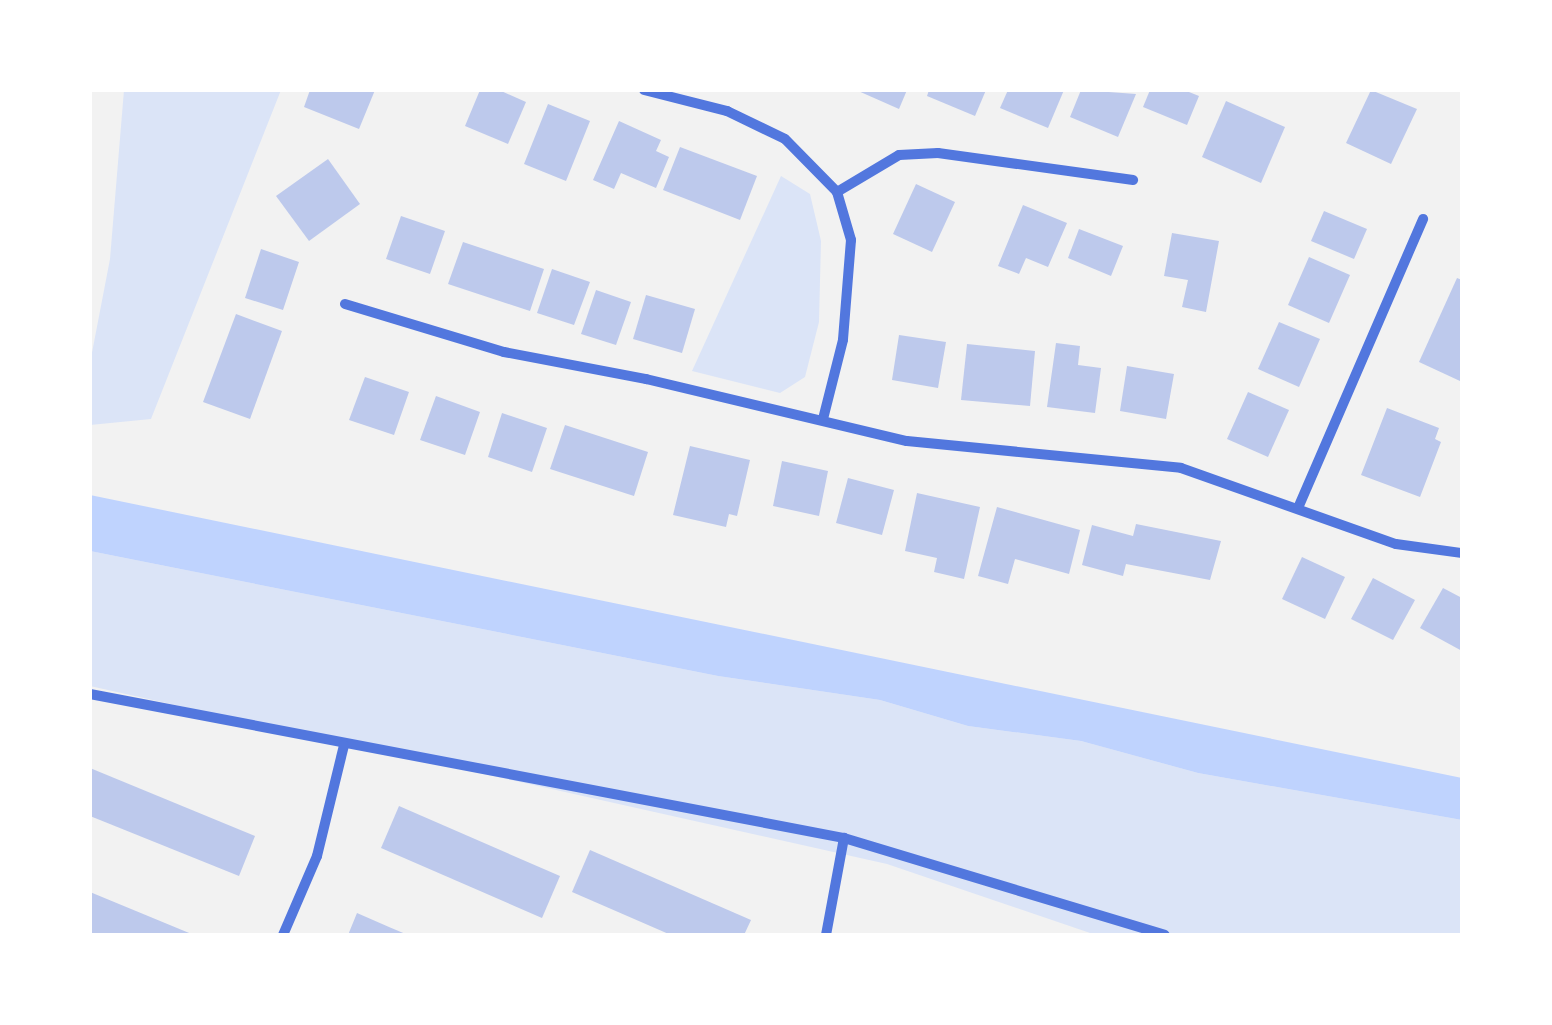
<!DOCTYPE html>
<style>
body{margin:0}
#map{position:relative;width:1552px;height:1025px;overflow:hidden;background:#f2f2f2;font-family:Barlow,sans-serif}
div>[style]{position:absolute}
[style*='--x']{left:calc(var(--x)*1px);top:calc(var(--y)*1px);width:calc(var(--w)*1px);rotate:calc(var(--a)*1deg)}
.green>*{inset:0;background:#dbe4f7}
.water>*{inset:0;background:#bfd3fe}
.building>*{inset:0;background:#bdc9ec}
.minor>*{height:10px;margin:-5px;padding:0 5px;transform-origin:5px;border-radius:5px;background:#5277de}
span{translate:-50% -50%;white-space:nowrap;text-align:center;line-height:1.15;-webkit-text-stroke:8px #fff;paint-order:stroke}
.frame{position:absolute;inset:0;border:92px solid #fff;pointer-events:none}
</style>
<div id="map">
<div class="green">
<i style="clip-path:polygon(124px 90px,281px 90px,151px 419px,90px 425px,90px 363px,110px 259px)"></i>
<i style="clip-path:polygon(781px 176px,810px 194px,821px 241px,819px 322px,805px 377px,780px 393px,692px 371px)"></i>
<i style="clip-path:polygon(90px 551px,718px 676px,880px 700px,968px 726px,1081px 741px,1198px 773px,1462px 820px,1462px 935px,1096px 935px,887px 864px,90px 686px)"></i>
</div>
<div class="water">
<i style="clip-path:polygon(90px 495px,1462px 778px,1462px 820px,1198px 773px,1081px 741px,968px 726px,880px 700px,718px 676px,90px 551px)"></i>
</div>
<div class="building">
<i style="clip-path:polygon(310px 90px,375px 90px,359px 129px,304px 107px)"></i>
<i style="clip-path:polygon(480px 90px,499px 90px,526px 102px,508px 144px,465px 126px)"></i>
<i style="clip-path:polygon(856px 90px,907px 90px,899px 109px)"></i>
<i style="clip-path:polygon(929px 90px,986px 90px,975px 116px,927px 96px)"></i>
<i style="clip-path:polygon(1008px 90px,1064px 90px,1048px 128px,1000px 108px)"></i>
<i style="clip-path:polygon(1081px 90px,1136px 94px,1118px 137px,1070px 117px)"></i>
<i style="clip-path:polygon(1150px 90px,1184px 90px,1199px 96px,1187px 125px,1143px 107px)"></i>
<i style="clip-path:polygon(1371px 90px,1417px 109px,1391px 164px,1346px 143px)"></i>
<i style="clip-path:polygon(1226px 101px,1285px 127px,1261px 183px,1202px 157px)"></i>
<i style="clip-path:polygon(548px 104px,590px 121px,566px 181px,524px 164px)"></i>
<i style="clip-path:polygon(619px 121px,661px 140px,656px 151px,669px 157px,656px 188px,621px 173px,614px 189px,593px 180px)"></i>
<i style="clip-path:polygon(680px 147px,757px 176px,740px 220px,663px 190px)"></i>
<i style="clip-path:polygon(328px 159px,360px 204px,309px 241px,276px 196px)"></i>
<i style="clip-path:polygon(916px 184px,955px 202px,932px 252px,893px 234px)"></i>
<i style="clip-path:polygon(1023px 205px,1067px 223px,1048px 267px,1026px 258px,1019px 274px,998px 266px)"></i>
<i style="clip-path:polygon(1324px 211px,1367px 229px,1354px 259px,1311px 241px)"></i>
<i style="clip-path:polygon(401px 216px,445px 231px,430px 274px,386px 259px)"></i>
<i style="clip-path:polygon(1079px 229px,1123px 246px,1111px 276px,1068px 258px)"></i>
<i style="clip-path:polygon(1172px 233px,1219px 241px,1206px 312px,1182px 307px,1188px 280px,1164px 276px)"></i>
<i style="clip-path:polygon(463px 242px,544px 269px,530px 311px,448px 284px)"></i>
<i style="clip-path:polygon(261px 249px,299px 262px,283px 310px,245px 298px)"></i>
<i style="clip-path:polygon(1309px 257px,1350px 275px,1329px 323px,1288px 305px)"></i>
<i style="clip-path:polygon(552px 269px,590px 282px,574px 325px,537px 313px)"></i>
<i style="clip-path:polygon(1457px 278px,1462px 280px,1460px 381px,1419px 362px)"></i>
<i style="clip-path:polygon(596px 290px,631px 302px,616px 345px,581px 334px)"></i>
<i style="clip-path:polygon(646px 295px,695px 309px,682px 353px,633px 339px)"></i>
<i style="clip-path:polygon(236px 314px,282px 331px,250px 419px,203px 402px)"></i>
<i style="clip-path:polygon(1279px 322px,1320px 339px,1299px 387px,1258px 369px)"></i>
<i style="clip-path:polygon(899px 335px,946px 342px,938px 388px,892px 380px)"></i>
<i style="clip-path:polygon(1056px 343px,1080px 346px,1078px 365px,1101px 368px,1095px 413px,1047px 407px)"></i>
<i style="clip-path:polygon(967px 344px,1035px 351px,1030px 406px,961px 400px)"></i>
<i style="clip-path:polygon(1127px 366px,1174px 374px,1166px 419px,1120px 411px)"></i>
<i style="clip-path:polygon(365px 377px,409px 392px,394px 435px,349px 420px)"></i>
<i style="clip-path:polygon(1248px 392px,1289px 410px,1268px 457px,1227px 439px)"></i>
<i style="clip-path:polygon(436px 396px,480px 412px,465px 455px,420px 440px)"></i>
<i style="clip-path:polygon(1387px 408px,1439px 428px,1435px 439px,1441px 442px,1420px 497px,1361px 475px)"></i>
<i style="clip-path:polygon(502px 413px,547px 428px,532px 472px,488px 457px)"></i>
<i style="clip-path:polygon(565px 425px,648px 452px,634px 496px,550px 469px)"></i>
<i style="clip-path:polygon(690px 446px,750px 460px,737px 516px,729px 514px,726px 527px,673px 515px)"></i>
<i style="clip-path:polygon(782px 461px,828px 471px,819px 516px,773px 506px)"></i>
<i style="clip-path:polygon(848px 478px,894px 490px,882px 535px,836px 523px)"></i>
<i style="clip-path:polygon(917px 493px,980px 507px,964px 579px,934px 572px,937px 558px,905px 551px)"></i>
<i style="clip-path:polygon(997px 507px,1080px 530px,1069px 574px,1015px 559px,1008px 584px,978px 576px)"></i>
<i style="clip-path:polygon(1136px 524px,1221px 541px,1210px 580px,1126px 564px,1123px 576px,1082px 565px,1092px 525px,1133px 536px)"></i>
<i style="clip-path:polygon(1302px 557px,1345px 577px,1325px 619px,1282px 599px)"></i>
<i style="clip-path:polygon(1373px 578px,1415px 600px,1393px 640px,1351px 619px)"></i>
<i style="clip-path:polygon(1443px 588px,1462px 598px,1462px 651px,1420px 628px)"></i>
<i style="clip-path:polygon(90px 768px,255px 836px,239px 876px,90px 816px)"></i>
<i style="clip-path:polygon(399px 806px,560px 876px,542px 918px,381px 848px)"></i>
<i style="clip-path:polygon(590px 850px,751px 920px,744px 935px,671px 935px,572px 892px)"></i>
<i style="clip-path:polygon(90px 892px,119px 904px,194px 935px,90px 935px)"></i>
<i style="clip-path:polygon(357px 913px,389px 927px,408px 935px,348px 935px)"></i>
</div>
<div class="minor">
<i style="--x:644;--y:90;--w:86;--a:14.2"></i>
<i style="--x:727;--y:111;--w:64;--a:25.8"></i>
<i style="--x:785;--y:139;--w:74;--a:45.5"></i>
<i style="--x:837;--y:192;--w:50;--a:73.7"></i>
<i style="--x:851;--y:240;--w:100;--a:94.6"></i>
<i style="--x:843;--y:340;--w:81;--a:104.2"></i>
<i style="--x:837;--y:192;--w:72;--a:-30.8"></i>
<i style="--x:899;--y:155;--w:39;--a:-3"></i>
<i style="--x:938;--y:153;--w:197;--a:7.9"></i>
<i style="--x:345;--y:304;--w:166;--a:16.8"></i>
<i style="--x:504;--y:352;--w:145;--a:10.8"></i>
<i style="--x:646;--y:379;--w:268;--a:13.4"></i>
<i style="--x:907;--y:441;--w:275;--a:5.6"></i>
<i style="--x:1181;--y:468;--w:228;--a:19.5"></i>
<i style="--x:1396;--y:544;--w:67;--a:7.8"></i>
<i style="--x:1298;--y:508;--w:315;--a:-66.6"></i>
<i style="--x:90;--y:694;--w:768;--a:10.81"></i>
<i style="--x:844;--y:838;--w:335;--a:16.8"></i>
<i style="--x:283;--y:935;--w:86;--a:-66.7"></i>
<i style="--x:317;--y:856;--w:114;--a:-76.3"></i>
<i style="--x:826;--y:935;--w:99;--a:-79.5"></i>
</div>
<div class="frame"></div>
</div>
